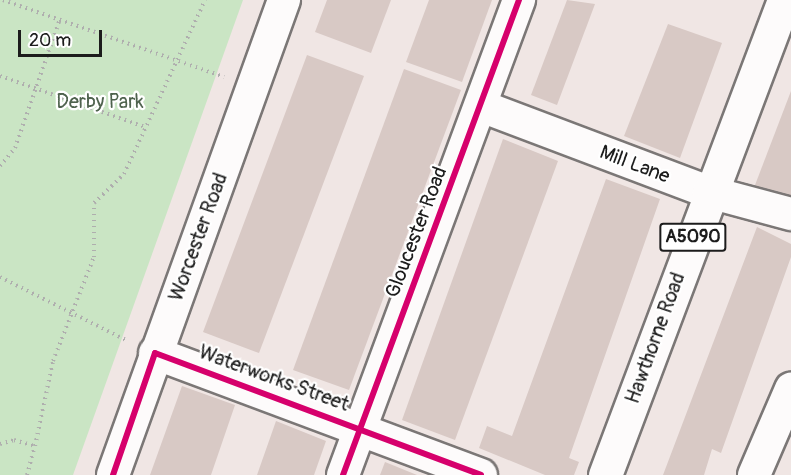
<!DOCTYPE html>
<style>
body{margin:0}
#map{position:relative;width:791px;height:475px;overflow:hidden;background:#f0e6e4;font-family:Pangolin,sans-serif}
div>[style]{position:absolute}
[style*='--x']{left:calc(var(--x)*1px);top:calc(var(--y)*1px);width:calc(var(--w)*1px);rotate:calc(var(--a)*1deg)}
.green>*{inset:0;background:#cae5c4}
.building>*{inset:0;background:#d8c9c5}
.path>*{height:4px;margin-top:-2px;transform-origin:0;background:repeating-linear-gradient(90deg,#afaeae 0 1.5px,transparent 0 6px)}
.roads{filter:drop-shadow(2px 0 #7b7776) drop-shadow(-2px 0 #7b7776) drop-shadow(0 2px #7b7776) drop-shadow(0 -2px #7b7776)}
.minor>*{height:32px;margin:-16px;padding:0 16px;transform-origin:16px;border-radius:16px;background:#fdfbfb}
.major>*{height:33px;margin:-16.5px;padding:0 16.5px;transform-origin:16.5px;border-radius:16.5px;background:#fdfbfb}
.cycleway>*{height:6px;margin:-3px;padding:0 3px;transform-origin:3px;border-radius:3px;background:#d6006c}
span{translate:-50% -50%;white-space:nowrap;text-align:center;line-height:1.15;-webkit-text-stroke:4.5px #fff;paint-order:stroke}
.shield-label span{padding:2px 4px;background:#fff;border:2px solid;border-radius:4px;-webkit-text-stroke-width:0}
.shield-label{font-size:18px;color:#1c1c1c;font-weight:700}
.park-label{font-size:20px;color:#4e624d}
.street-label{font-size:20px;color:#1c1c1c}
.scale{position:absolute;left:18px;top:30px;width:84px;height:27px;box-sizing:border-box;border:3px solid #1c1c1c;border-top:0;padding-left:8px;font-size:18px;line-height:21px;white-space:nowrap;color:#1c1c1c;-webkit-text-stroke:4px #fff;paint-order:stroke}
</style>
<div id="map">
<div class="green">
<i style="clip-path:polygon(0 0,243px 0,73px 475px,0 475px)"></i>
</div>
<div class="building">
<i style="clip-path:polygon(327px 0,391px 0,371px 53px,315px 32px)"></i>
<i style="clip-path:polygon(429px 0,492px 0,462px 82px,406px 62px)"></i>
<i style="clip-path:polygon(567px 0,595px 4px,557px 105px,531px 95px)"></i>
<i style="clip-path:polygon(668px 24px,722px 43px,680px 158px,624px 136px)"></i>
<i style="clip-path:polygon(307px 55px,364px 76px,259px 353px,203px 332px)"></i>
<i style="clip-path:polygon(404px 69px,461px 90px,349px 390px,293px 370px)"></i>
<i style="clip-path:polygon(791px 91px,791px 207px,752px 193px)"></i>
<i style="clip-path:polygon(503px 139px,558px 161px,455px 440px,402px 420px)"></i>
<i style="clip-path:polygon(606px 179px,660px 199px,569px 458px,579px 462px,574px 475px,545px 475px,479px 448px,487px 426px,512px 436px)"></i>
<i style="clip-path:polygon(757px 227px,791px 244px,791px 257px,721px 453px,712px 449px,704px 475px,663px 475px)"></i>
<i style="clip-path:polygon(182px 386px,235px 405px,211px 475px,150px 475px)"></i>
<i style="clip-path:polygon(276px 421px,326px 441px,314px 475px,257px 475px)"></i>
<i style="clip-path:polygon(385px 462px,417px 475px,380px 475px)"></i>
</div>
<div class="path">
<i style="--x:3;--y:0;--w:234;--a:19.2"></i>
<i style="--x:0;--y:76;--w:154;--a:19.4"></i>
<i style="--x:0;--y:166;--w:23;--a:-50"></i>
<i style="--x:15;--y:148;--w:137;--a:-70.8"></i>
<i style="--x:0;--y:277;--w:143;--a:26.6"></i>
<i style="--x:0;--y:444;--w:15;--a:-16"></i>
<i style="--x:14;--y:440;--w:22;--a:16"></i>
<i style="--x:35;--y:446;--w:87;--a:-78"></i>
<i style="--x:53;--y:361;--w:112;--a:-68.5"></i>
<i style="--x:94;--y:257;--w:54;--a:-90"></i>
<i style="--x:94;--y:203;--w:42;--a:-44"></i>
<i style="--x:124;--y:174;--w:192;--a:-65"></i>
<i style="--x:27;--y:475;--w:30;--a:-75"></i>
</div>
<div class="roads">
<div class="minor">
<i style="--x:481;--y:106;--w:244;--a:20.7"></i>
<i style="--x:709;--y:192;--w:85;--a:15"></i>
<i style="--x:155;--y:353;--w:348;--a:20.5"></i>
<i style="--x:113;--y:475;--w:505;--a:-70.2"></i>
<i style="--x:343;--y:475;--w:507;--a:-69.67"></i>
<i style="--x:754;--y:475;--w:94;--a:-66.7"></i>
</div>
<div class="major">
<i style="--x:605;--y:475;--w:508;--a:-69.35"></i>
</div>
</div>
<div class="cycleway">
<i style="--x:113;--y:475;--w:129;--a:-71"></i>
<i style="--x:155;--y:353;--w:348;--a:20.5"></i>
<i style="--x:343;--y:475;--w:507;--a:-69.67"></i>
</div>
<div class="shield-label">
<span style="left:693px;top:237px">A5090</span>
</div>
<div class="park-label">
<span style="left:100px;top:101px">Derby Park</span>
</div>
<div class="street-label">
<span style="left:635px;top:164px;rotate:21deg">Mill Lane</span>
<span style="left:416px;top:232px;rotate:-69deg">Gloucester Road</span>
<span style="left:198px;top:237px;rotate:-70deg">Worcester Road</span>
<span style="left:655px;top:338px;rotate:-70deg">Hawthorne Road</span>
<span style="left:274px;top:378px;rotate:20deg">Waterworks Street</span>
</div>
<div class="scale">20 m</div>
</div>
